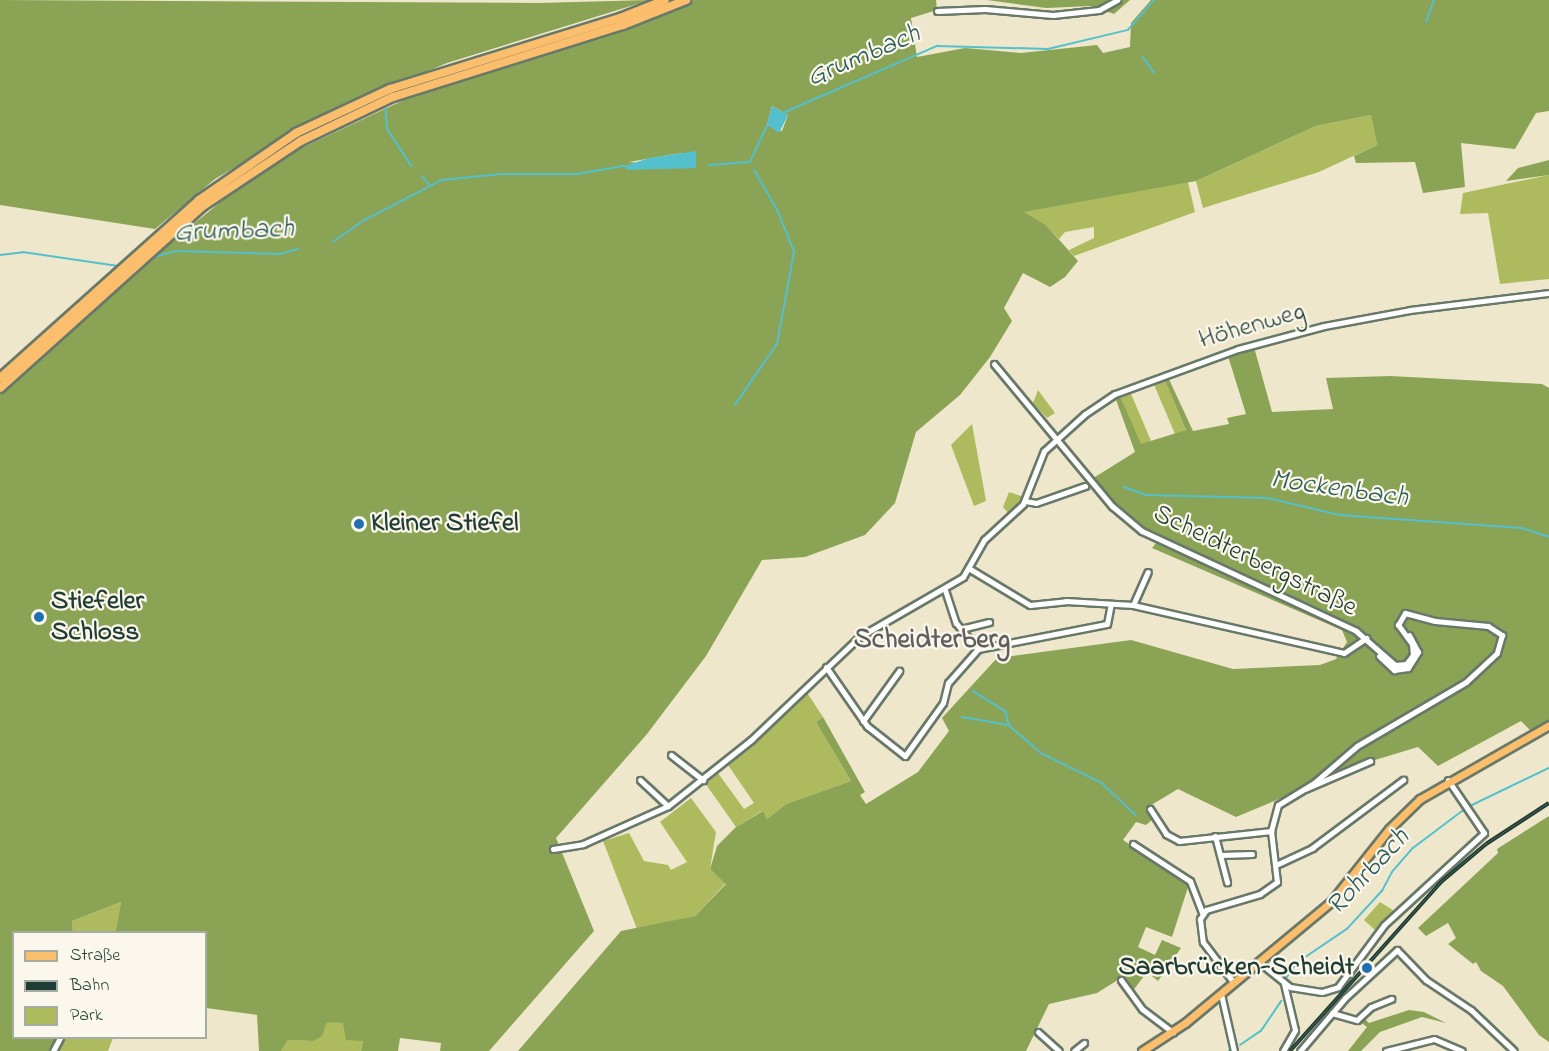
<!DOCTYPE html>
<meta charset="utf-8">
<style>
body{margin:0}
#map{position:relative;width:1549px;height:1051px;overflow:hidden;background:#efe7cb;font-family:"Indie Flower",sans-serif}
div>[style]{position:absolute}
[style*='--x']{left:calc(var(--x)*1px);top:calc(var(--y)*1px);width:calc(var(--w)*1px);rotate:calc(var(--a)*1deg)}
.green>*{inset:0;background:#adbb5e}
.forest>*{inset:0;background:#8aa355}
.water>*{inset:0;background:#54c0cd}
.stream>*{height:1.5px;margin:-0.75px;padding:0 0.75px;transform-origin:0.75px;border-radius:0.75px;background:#54c0cd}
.roads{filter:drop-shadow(2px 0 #687869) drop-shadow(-2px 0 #687869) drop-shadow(0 2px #687869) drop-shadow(0 -2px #687869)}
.minor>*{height:5px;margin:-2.5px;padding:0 2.5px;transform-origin:2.5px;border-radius:2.5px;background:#fff}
.major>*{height:7px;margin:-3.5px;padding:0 3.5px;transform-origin:3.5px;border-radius:3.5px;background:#fabe6d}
.highway>*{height:8px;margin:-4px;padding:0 4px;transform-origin:4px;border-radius:4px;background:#fabe6d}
.rail>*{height:4px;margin-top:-2px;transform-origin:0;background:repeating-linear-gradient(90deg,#fbf7ec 0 4.5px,#1f3d34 0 9px);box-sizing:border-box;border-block:2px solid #1f3d34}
.dots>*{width:16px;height:16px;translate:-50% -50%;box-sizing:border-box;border:3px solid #fbf7ec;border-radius:50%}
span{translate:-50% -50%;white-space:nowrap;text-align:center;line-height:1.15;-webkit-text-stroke:4.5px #fbf7ec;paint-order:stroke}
.street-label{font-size:27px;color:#1f3d34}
.poi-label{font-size:27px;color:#1f3d34;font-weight:700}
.left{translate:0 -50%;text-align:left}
.right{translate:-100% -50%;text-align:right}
.water-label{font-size:28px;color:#2c5e5a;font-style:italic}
.neighbourhood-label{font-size:28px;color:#5e6060;font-weight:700}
.legend{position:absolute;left:12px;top:931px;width:195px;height:108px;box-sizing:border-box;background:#fbf7ec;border:2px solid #a3ada2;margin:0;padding:8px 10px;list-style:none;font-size:18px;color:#1f3d34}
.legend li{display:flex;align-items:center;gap:12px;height:30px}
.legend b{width:30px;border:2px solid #a3ada2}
</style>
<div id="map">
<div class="green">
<i style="clip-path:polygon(1371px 115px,1377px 145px,1319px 172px,1203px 208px,1196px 181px,1316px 126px)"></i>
<i style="clip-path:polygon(1549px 175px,1549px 279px,1500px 284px,1488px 213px,1460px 214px,1463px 193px)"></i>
<i style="clip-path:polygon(1188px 182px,1195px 212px,1074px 256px,1069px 250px,1094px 238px,1094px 227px,1065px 232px,1059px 239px,1046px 225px,1023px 212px)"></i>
<i style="clip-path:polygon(1163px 376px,1186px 430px,1175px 434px,1152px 380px)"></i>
<i style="clip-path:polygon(1129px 389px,1151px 441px,1140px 445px,1119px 394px)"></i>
<i style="clip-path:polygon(1038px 390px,1055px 413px,1047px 418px,1033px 403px)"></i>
<i style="clip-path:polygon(972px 424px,986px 501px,974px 506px,951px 445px)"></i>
<i style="clip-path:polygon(1009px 492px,1024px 497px,1009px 514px,1003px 507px)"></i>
<i style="clip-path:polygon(806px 691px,823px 717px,816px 722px,851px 781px,786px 804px,767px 819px,762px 811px,736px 827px,705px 783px,718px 773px,744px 809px,754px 803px,728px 765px)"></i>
<i style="clip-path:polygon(691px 798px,716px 832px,710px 869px,726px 883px,695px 916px,637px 929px,603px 841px,629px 833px,644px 861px,668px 865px,671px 870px,687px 862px,660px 822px)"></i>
<i style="clip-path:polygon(121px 902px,117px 932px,73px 932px,72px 921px)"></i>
<i style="clip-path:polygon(1380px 902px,1396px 912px,1374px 934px,1375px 930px,1364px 920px)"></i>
<i style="clip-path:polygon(326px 1022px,343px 1022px,363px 1041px,361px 1051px,281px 1051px,288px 1040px,313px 1041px)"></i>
<i style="clip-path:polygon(61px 1038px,113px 1038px,108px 1051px,52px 1051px)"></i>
</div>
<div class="forest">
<i style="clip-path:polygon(0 0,538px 3px,650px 0,447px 63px,329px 112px,215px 179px,155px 229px,0 205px)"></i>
<i style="clip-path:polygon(evenodd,694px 0,936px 0,937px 10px,911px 18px,917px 57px,965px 48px,1021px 53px,1097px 45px,1103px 53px,1130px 47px,1131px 23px,1151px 0,1549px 0,1549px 111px,1536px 113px,1515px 149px,1461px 143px,1465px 187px,1423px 193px,1415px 162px,1356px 163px,1354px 156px,1377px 145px,1371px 115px,1316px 126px,1196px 181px,1024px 212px,1046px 225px,1078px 261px,1065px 277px,1050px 287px,1023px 273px,1004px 308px,1012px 321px,990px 357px,960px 395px,916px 432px,895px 503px,865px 535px,805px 557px,762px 560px,706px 656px,647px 734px,556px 838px,594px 931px,489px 1051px,440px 1051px,441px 1043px,400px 1038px,398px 1051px,361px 1051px,363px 1041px,346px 1040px,343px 1023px,327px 1022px,322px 1036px,313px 1041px,288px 1040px,281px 1051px,259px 1051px,257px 1015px,206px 1008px,206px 932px,116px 932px,121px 902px,72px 921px,73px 932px,14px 932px,14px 1038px,61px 1038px,52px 1051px,0 1051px,0 395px,170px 243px,228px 196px,291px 153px,406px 99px,624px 29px,694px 0,772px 106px,788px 115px,782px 131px,767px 125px,772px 106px,694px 0,696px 152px,695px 168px,629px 162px,675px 154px,696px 152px)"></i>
<i style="clip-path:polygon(987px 0,1130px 0,1114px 14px,1091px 6px,1046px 8px)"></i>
<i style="clip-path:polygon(1549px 160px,1549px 175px,1506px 181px,1518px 168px)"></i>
<i style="clip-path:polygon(1254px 347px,1272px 412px,1333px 409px,1326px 378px,1390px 376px,1542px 384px,1549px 388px,1549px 722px,1533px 733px,1521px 721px,1438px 766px,1418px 747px,1365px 763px,1236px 817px,1178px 789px,1148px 807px,1153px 819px,1146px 825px,1136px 822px,1123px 840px,1189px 884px,1172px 937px,1146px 927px,1138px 947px,1155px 955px,1162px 940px,1181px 948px,1158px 981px,1147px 972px,1132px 992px,1121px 978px,1097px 993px,1049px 1004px,1026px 1051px,518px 1051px,621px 931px,695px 916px,726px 884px,710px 869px,717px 846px,736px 827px,763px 811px,767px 819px,786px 804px,851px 781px,816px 722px,823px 717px,865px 792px,860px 795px,866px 804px,918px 772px,949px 731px,942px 718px,997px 658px,1131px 640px,1233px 669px,1320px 665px,1336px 659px,1347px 642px,1342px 630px,1152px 548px,1156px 543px,1122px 519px,1087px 482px,1135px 452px,1115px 397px,1119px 394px,1141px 444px,1186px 430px,1163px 376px,1167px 375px,1193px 431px,1229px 424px,1227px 418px,1246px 414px,1228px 356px)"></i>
<i style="clip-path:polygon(1549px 816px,1549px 1042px,1539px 1035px,1503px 986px,1481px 971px,1476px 962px,1473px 964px,1448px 944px,1456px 938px,1448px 923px,1426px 936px,1418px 928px,1498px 853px,1497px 849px)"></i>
<i style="clip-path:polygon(1409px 1010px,1424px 1012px,1446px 1023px,1422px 1017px,1380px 1032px,1361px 1051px,1348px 1051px,1367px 1027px,1359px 1021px,1363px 1017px,1369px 1023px)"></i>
</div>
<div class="water">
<i style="clip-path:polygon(772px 106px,788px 115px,779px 133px,767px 125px)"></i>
<i style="clip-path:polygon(696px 151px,696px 168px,627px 170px,625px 166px,649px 158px)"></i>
</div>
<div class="stream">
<i style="--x:1426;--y:22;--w:23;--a:-70"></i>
<i style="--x:1143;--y:57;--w:19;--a:54"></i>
<i style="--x:386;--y:109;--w:21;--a:85"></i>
<i style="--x:388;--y:130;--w:43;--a:56.3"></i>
<i style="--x:785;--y:112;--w:166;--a:-23.5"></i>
<i style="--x:937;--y:46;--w:111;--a:1.5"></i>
<i style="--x:1048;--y:49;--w:82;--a:-13.4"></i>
<i style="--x:1128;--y:30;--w:40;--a:-49"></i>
<i style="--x:709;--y:165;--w:41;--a:-4.2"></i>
<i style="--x:750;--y:162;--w:40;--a:-65"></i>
<i style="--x:422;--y:176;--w:13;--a:48"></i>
<i style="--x:333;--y:242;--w:39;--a:-35"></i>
<i style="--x:365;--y:220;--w:87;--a:-27.5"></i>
<i style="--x:442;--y:180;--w:59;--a:-5.8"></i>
<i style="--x:501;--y:174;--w:76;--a:0"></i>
<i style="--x:577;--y:174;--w:48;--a:-9.7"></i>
<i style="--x:0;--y:255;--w:23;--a:-7"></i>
<i style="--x:23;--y:252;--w:96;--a:8.4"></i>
<i style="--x:151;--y:258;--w:25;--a:-16"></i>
<i style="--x:175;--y:251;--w:105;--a:1.6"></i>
<i style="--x:280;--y:254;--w:19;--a:-16"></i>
<i style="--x:735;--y:405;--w:74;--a:-55.5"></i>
<i style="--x:777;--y:344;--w:94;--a:-79.5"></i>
<i style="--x:794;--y:252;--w:43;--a:-111.8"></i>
<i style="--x:778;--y:212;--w:48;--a:-119.7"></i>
<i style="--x:1124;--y:487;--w:23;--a:20"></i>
<i style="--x:1146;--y:495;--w:122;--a:1.4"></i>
<i style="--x:1268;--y:498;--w:74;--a:13.3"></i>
<i style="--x:1340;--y:515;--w:182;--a:4.1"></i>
<i style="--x:1522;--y:528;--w:28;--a:18"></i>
<i style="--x:973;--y:691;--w:39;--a:32"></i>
<i style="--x:1006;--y:712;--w:13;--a:77"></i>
<i style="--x:962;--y:717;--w:48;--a:9.7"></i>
<i style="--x:1009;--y:725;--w:43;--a:41.2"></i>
<i style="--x:1041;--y:753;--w:68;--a:26.2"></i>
<i style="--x:1102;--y:783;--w:47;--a:43.3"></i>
<i style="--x:1470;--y:806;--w:88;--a:-25.7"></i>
<i style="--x:1286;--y:978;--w:20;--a:-53"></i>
<i style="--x:1298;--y:962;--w:59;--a:-34"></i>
<i style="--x:1347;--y:929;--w:52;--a:-47.4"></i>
<i style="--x:1382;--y:891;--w:21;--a:-62"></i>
<i style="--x:1392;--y:872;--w:32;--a:-49"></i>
<i style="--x:1413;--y:848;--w:66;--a:-37"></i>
<i style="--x:1240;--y:1045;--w:25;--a:-34"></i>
<i style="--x:1261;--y:1031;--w:36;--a:-56"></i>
<i style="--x:1229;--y:1051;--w:1;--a:-45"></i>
</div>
<div class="roads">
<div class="minor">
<i style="--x:937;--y:11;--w:48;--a:-2.4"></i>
<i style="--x:985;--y:9;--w:68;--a:5"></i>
<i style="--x:1053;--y:15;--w:46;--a:-6.2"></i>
<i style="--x:1099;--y:10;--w:21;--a:-29"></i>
<i style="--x:994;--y:364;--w:185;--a:50.3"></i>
<i style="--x:1112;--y:506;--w:39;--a:40"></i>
<i style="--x:1142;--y:531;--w:236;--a:25"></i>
<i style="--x:1356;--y:631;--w:52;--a:41.1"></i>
<i style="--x:1395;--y:665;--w:11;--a:-5"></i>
<i style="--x:1406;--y:664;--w:11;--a:-52"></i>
<i style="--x:1413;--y:655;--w:11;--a:-95"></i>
<i style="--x:1412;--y:644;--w:24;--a:-126"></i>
<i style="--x:1398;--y:625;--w:14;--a:-60"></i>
<i style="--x:1405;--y:613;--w:31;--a:15"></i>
<i style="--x:1435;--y:621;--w:53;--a:5.4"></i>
<i style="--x:1488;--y:626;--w:17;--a:33"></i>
<i style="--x:1502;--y:635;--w:19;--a:106"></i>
<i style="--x:1497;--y:653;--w:42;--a:136.9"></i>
<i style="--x:1466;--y:682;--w:126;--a:149.6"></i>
<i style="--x:1357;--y:746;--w:57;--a:139.3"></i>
<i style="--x:1314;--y:783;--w:42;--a:148.6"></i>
<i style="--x:1278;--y:805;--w:27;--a:105"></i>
<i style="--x:1271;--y:831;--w:51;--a:83.3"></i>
<i style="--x:1277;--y:882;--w:21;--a:145"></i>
<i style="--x:1260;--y:894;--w:56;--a:163.5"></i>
<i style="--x:1206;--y:910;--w:11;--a:124"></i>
<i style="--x:1200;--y:919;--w:23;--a:83"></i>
<i style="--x:1203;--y:942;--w:51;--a:52.9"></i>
<i style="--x:1025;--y:501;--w:11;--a:10"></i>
<i style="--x:1036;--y:503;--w:52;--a:-19.1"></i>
<i style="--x:970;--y:569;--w:70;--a:31"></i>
<i style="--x:1030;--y:605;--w:36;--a:-6"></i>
<i style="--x:1066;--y:601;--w:67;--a:3.4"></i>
<i style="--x:1133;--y:605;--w:216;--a:12.8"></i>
<i style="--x:1344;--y:653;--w:27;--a:-34"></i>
<i style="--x:945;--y:590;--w:35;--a:72"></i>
<i style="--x:956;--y:623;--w:34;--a:50"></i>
<i style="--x:1133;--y:605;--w:36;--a:-66"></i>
<i style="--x:961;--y:629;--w:29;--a:-14"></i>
<i style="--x:1379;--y:656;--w:21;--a:43"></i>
<i style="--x:1394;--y:670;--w:14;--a:-8"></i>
<i style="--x:1408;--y:668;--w:19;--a:-58"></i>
<i style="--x:1418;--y:652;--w:19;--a:-118"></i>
<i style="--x:826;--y:667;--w:72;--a:55.2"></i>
<i style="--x:867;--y:726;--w:48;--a:38.3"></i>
<i style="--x:905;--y:756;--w:65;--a:-54.4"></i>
<i style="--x:943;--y:703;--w:21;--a:-76"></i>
<i style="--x:948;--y:683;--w:45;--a:-48.6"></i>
<i style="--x:978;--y:649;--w:131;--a:-11"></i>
<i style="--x:1107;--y:624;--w:20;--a:-79"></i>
<i style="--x:863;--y:721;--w:62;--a:-54.2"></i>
<i style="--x:671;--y:755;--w:41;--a:38"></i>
<i style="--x:640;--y:780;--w:38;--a:43"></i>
<i style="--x:1305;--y:789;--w:71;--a:-23.3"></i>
<i style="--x:1150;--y:809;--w:30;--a:57"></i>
<i style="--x:1166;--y:834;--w:15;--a:28"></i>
<i style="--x:1179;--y:841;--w:93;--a:-6.2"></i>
<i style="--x:1215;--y:836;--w:48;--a:75.4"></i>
<i style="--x:1133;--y:844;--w:68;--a:33"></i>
<i style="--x:1190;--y:881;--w:34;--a:69"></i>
<i style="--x:553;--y:849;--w:30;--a:-9"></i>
<i style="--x:583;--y:844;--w:93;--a:-24.1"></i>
<i style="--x:668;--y:806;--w:106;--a:-38.5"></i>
<i style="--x:751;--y:740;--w:149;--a:-43.6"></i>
<i style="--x:859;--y:637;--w:120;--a:-30"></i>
<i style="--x:963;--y:577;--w:43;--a:-60.4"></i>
<i style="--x:984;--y:540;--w:53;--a:-42.7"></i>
<i style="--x:1023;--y:504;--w:57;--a:-68.4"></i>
<i style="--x:1044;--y:451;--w:55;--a:-42.1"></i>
<i style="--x:1085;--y:414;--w:36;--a:-34"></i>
<i style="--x:1115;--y:394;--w:131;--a:-20.1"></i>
<i style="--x:1238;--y:349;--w:89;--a:-15"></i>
<i style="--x:1324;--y:326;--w:87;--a:-10.5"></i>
<i style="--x:1410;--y:310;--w:140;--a:-7"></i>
<i style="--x:1221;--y:855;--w:31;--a:-2"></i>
<i style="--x:1278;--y:864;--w:38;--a:-25"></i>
<i style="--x:1312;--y:848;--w:114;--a:-36.8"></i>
<i style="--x:1259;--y:962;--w:40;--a:39"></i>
<i style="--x:1290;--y:987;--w:32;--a:9"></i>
<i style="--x:1322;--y:992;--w:17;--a:-17"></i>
<i style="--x:1338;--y:987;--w:77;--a:-53.4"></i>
<i style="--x:1384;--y:925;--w:136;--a:-42.6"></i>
<i style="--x:1484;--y:833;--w:64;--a:-124.2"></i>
<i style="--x:1121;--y:980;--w:36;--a:54"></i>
<i style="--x:1142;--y:1009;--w:39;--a:37"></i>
<i style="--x:1221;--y:994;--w:58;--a:77.2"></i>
<i style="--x:1332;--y:1013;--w:26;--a:16"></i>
<i style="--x:1357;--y:1020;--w:19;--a:-43"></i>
<i style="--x:1371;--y:1007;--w:22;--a:-22"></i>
<i style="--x:1038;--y:1032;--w:28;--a:42"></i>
<i style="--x:53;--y:1051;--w:15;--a:-62"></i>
<i style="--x:1074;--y:1051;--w:13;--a:-39"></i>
<i style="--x:1283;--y:1051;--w:24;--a:-60"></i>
<i style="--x:1295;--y:1030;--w:47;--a:-103.4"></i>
<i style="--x:1300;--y:1051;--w:70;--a:-49.7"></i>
<i style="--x:1345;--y:998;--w:71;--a:-42.7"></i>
<i style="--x:1397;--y:950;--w:42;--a:46"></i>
<i style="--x:1426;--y:980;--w:54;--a:33.7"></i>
<i style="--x:1471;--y:1010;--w:59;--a:43.6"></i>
<i style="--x:1386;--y:1051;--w:49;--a:-14"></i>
<i style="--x:1434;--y:1039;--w:30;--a:23"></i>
</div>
<div class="major">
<i style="--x:1142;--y:1051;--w:51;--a:-33.1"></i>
<i style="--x:1185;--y:1023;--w:190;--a:-39.7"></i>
<i style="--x:1331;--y:902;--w:93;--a:-51.5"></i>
<i style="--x:1389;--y:829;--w:43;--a:-44.1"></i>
<i style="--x:1420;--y:799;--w:149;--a:-29.8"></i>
</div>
<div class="highway">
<i style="--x:0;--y:378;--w:267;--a:-41.8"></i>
<i style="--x:199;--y:200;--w:118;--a:-34.6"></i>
<i style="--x:296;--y:133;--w:104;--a:-25.1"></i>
<i style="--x:390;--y:89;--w:241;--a:-17.2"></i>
<i style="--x:620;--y:18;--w:48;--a:-21.8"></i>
<i style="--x:0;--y:388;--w:273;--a:-41.9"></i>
<i style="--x:203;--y:206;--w:118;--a:-33.6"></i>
<i style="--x:301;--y:141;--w:102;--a:-25.6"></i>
<i style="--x:393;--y:97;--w:241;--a:-17.4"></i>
<i style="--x:623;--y:25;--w:68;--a:-21.6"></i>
</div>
</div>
<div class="rail">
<i style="--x:1290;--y:1051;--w:227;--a:-48.2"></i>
<i style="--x:1441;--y:882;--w:59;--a:-40.2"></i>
<i style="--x:1486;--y:844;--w:75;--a:-33.1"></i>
</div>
<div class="dots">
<i style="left:359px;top:524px;background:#1f6fb2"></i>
<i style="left:39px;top:617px;background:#1f6fb2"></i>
<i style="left:1367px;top:968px;background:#1f6fb2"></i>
</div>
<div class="street-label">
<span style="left:1252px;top:326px;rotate:-16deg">Höhenweg</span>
<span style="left:1255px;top:561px;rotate:26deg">Scheidterbergstraße</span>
</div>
<div class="poi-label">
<span class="left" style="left:371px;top:524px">Kleiner Stiefel</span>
<span class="left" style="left:51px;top:617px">Stiefeler<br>Schloss</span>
<span class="right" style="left:1354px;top:968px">Saarbrücken-Scheidt</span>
</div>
<div class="water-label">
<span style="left:864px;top:57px;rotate:-23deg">Grumbach</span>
<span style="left:234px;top:232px;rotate:-2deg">Grumbach</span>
<span style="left:1339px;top:490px;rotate:8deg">Mockenbach</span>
<span style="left:1369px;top:873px;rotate:-47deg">Rohrbach</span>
</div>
<div class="neighbourhood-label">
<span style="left:932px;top:641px">Scheidterberg</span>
</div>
<ul class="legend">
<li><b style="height:8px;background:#fabe6d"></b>Straße</li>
<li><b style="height:8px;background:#1f3d34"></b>Bahn</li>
<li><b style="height:16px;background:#adbb5e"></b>Park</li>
</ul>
</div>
